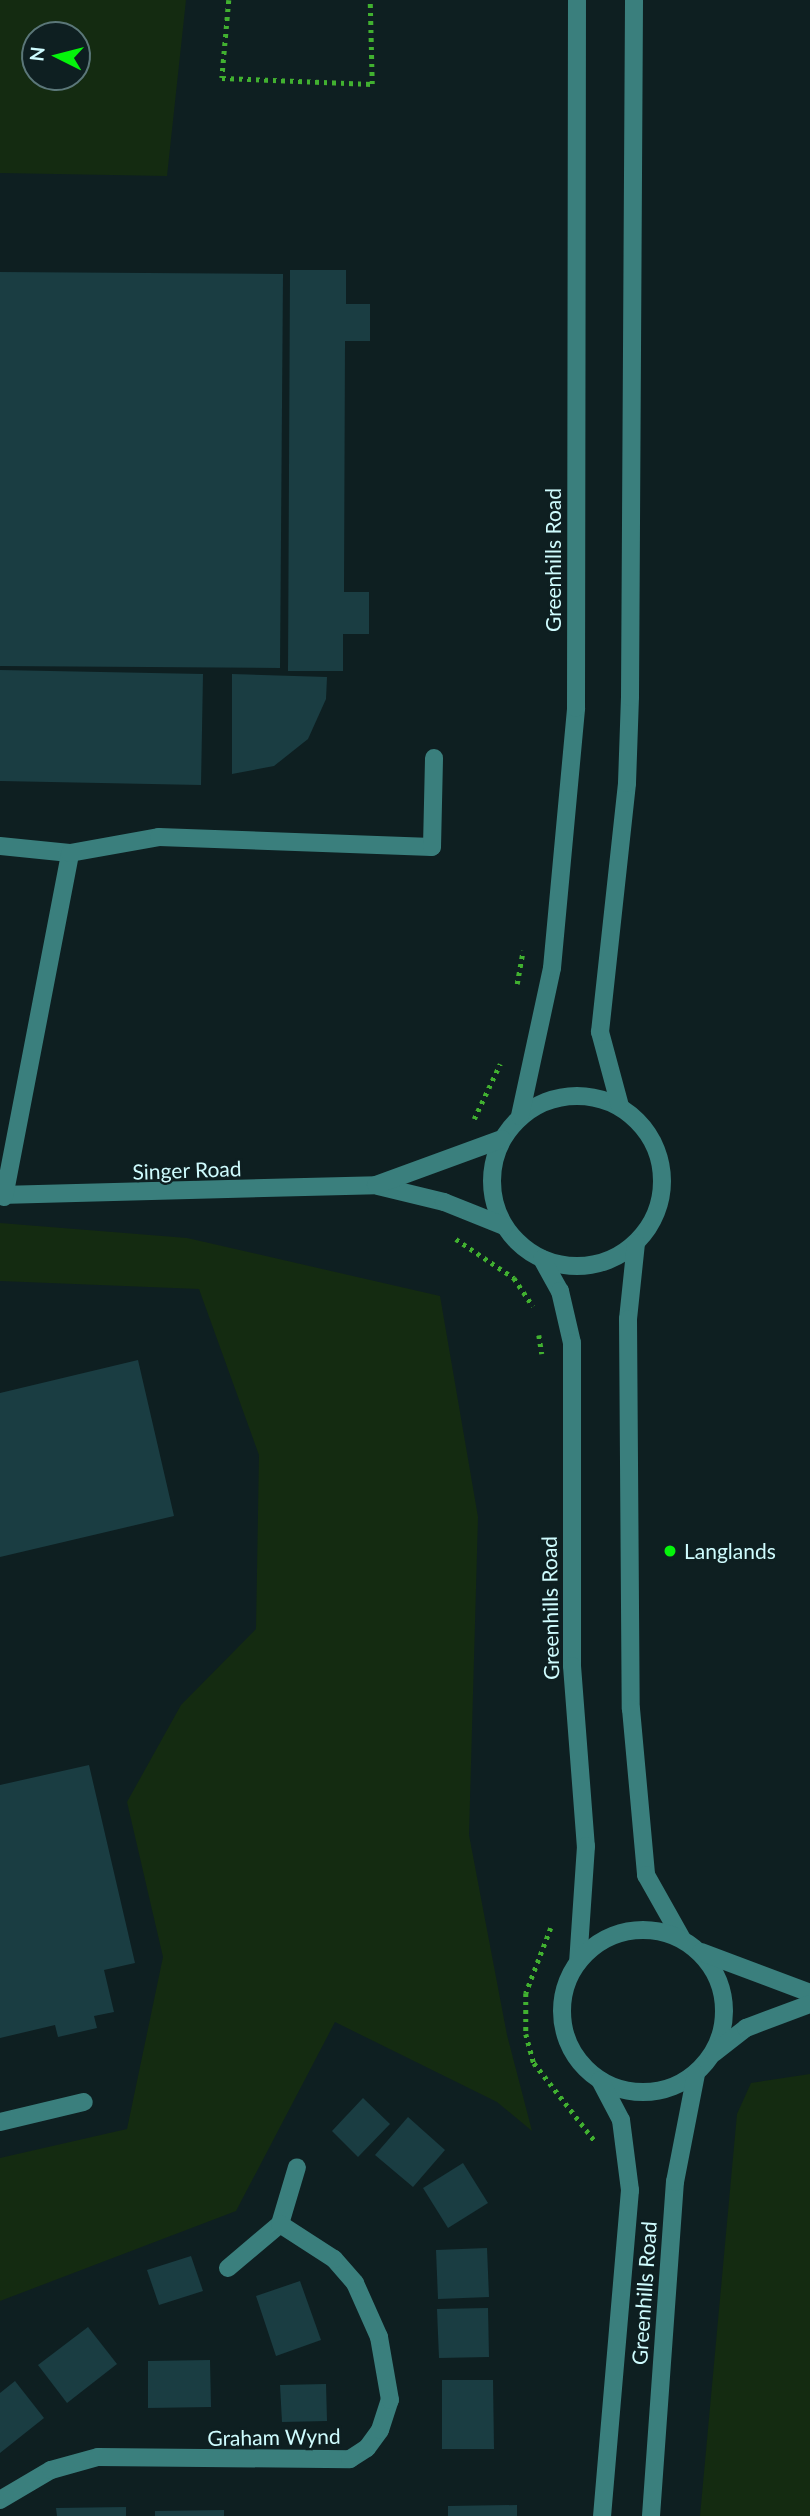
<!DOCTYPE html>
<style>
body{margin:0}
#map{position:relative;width:810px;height:2516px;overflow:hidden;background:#0e1f21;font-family:Lato,sans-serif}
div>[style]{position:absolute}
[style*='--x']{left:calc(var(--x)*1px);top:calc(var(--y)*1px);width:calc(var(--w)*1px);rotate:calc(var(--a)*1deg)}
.green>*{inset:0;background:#142b11}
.building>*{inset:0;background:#1a3d42}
.path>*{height:4.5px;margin-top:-2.25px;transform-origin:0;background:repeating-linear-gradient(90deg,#41b130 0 3.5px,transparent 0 8.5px)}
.minor>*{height:18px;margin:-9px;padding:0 9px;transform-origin:9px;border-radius:9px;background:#3a7f7d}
.minor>.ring{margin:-9px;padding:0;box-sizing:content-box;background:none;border:18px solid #3a7f7d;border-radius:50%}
.dots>*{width:19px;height:19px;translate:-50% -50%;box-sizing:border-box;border:4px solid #0e1f21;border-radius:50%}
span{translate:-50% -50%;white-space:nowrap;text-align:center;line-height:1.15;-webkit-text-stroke:5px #0e1f21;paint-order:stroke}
.street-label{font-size:21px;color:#cffcfe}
.poi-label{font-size:21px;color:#cffcfe}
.left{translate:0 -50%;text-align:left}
.north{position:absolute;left:21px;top:21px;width:70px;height:70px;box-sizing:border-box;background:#0e1f21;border:2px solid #5b7779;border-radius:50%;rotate:276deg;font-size:19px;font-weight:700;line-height:28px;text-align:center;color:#cffcfe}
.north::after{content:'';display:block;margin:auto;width:24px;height:32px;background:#05f40b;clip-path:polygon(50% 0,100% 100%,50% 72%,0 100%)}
</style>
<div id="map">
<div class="green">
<i style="clip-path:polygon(evenodd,0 0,186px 0,167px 176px,0 173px,0 0,77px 35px,77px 77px,35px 77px,35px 35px,77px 35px)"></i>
<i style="clip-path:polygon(0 1223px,187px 1238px,440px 1296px,478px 1517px,469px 1835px,507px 2035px,532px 2131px,497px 2102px,335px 2022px,236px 2211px,0 2301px,0 2158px,127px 2129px,163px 1957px,127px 1802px,181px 1705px,256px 1629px,259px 1455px,199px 1289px,0 1281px)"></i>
<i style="clip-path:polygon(810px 2074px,810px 2516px,700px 2516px,737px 2114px,751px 2083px)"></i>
</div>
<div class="building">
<i style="clip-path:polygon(290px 270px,346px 270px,346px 304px,370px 304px,370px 341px,345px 341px,344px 592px,369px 592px,369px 634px,343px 634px,343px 671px,288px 671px)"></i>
<i style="clip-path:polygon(0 272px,283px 274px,280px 668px,0 666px)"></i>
<i style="clip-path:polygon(0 670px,203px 674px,201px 785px,0 781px)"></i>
<i style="clip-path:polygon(232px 674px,327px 677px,326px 699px,308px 739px,274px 766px,232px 774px)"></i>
<i style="clip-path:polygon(138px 1360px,174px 1516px,0 1557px,0 1393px)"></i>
<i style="clip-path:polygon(89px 1765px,135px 1963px,104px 1970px,114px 2012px,94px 2016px,97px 2028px,58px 2037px,55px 2025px,0 2038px,0 1785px)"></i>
<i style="clip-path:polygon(363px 2098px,390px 2124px,358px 2157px,332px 2131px)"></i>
<i style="clip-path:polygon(408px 2117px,445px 2150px,413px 2187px,375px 2155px)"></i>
<i style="clip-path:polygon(463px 2163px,488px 2203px,448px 2228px,423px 2188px)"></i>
<i style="clip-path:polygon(487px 2248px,489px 2297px,438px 2299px,436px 2250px)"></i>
<i style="clip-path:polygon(191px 2256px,203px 2291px,159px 2305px,147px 2270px)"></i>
<i style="clip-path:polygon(300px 2281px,321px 2340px,276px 2356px,256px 2296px)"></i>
<i style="clip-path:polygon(488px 2308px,489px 2357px,439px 2358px,437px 2309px)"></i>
<i style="clip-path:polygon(88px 2327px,117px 2364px,67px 2403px,38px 2365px)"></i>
<i style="clip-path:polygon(210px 2360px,211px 2407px,148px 2408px,148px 2361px)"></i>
<i style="clip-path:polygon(442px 2380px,493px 2380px,494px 2449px,442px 2449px)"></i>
<i style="clip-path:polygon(15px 2381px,44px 2418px,0 2453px,0 2393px)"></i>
<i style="clip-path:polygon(326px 2384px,327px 2421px,282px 2422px,280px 2385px)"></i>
<i style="clip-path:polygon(517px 2505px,517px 2516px,448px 2516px,448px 2506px)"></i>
<i style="clip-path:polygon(126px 2507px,126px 2516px,57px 2516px,56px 2508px)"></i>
<i style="clip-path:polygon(224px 2510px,224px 2516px,155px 2516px,155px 2511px)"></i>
</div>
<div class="path">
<i style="--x:229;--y:0;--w:78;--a:95.1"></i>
<i style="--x:222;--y:78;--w:150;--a:2.3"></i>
<i style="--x:372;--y:84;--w:84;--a:-91.4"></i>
<i style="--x:517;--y:984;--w:34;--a:-80"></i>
<i style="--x:474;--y:1119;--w:61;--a:-64.7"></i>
<i style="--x:456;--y:1239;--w:70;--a:33.9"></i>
<i style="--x:514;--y:1278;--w:34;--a:56"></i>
<i style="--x:539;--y:1335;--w:19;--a:81"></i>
<i style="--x:551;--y:1928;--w:70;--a:111"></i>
<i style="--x:526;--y:1993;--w:41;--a:90"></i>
<i style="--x:526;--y:2034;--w:30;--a:75"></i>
<i style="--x:534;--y:2063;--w:99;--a:52"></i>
</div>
<div class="minor">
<i style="--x:0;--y:846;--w:70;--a:5.7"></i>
<i class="ring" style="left:492px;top:1096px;width:152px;height:152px"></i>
<i style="--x:620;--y:1106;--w:77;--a:-105.1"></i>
<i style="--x:600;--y:1032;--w:250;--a:-83.8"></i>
<i style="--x:627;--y:783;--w:86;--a:-88"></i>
<i style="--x:630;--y:697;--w:697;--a:-89.67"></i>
<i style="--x:520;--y:1116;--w:151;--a:-77.8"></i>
<i style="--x:552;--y:968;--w:261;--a:-84.7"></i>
<i style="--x:576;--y:708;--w:708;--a:-89.92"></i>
<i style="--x:378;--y:1186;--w:68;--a:13.6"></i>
<i style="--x:444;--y:1202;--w:65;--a:21.8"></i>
<i style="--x:0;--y:1195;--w:376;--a:-1.5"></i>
<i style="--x:376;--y:1185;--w:134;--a:-20.1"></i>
<i style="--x:4;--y:1197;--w:350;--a:-79.1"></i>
<i style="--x:70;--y:853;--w:90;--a:-10.2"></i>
<i style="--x:159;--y:837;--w:273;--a:2.1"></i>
<i style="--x:432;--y:847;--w:89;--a:-88.7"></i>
<i style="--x:636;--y:1243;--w:76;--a:96"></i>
<i style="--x:628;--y:1319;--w:390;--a:89.6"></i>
<i style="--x:631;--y:1709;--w:167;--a:84.8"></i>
<i style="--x:646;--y:1875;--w:73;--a:60.6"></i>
<i style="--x:542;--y:1259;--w:37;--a:61"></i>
<i style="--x:560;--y:1291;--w:53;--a:77"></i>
<i style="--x:572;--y:1343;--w:323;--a:90"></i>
<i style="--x:572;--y:1666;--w:181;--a:85.6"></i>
<i style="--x:586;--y:1846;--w:116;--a:93.9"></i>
<i class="ring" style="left:562px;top:1930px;width:144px;height:144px"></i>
<i style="--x:701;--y:1952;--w:116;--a:20.6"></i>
<i style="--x:714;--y:2053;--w:41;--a:-38"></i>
<i style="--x:746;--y:2028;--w:68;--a:-20.6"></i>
<i style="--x:600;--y:2080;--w:45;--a:62.3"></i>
<i style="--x:621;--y:2120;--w:71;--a:82.7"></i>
<i style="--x:630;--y:2190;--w:327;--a:94.9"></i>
<i style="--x:0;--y:2122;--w:86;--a:-13.4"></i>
<i style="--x:228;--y:2268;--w:68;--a:-40.2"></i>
<i style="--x:280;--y:2224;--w:59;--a:-73.4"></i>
<i style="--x:0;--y:2500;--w:59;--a:-30.5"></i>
<i style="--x:51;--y:2470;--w:49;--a:-15.5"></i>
<i style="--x:98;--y:2457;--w:252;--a:0.5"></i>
<i style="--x:350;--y:2459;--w:20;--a:-33"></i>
<i style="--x:367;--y:2448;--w:22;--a:-54"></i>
<i style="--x:380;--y:2430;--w:32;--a:-72"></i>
<i style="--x:390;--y:2400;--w:64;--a:-99.9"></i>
<i style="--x:379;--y:2337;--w:59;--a:-114"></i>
<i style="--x:355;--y:2283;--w:32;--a:-131"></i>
<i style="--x:334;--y:2259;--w:64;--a:-147.1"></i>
<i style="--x:651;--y:2516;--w:335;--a:-85.9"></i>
<i style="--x:675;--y:2182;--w:110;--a:-79"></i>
</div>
<div class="dots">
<i style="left:670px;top:1551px;background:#05f40b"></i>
</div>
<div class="street-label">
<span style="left:553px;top:560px;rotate:-90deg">Greenhills Road</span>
<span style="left:187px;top:1170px;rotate:-2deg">Singer Road</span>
<span style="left:550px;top:1608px;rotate:-91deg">Greenhills Road</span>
<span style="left:644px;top:2293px;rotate:-86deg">Greenhills Road</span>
<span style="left:274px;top:2437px;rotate:-1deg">Graham Wynd</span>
</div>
<div class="poi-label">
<span class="left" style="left:684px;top:1551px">Langlands</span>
</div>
<div class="north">N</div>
</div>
